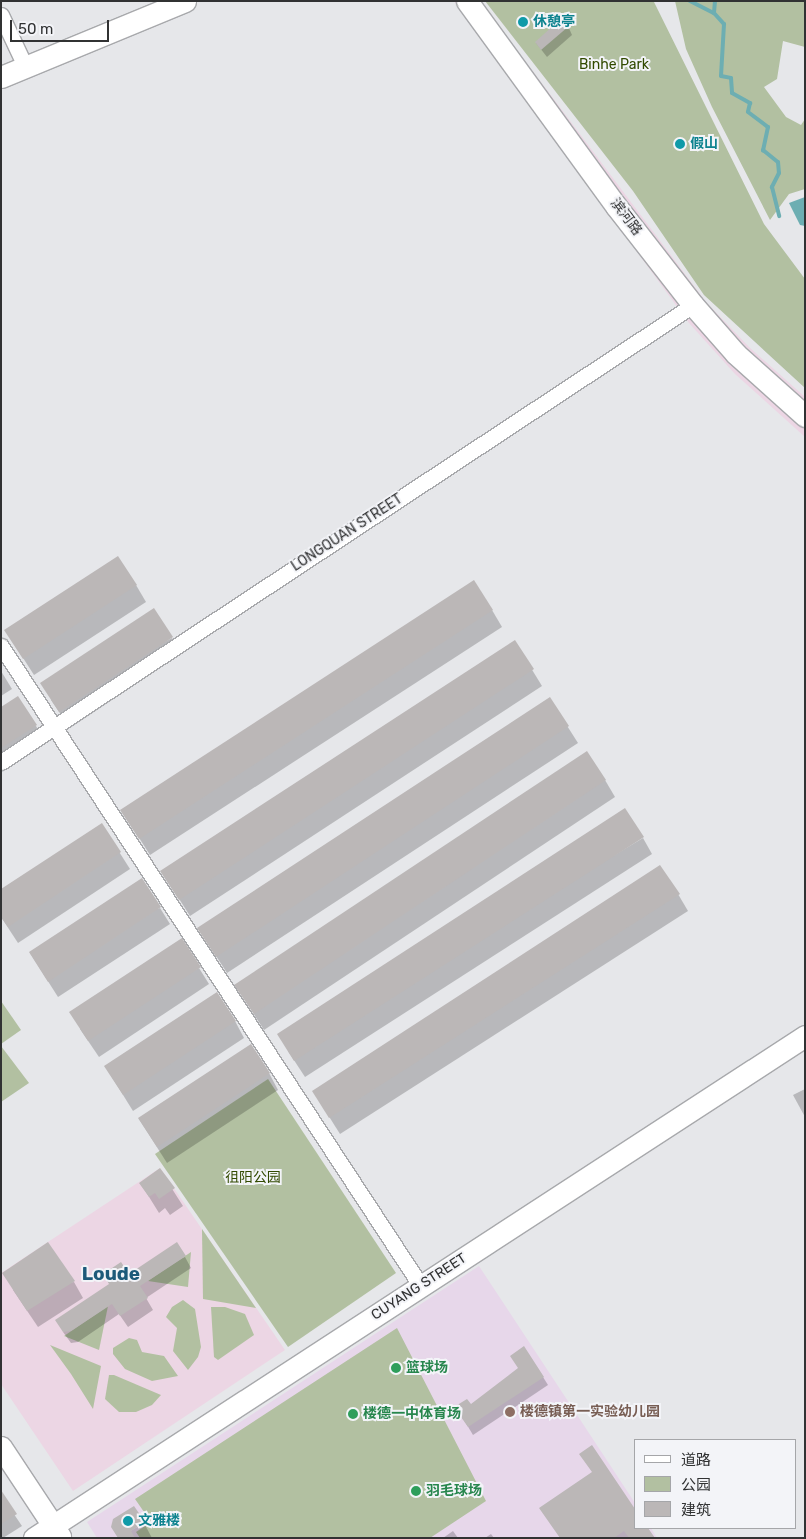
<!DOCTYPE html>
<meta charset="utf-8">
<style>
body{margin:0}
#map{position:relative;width:806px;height:1539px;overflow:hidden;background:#e6e7ea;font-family:Rubik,"Noto Sans SC",sans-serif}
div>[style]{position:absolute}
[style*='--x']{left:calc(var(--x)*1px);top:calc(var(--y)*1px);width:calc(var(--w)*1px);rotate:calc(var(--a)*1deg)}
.commercial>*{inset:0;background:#ecd6e4}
.education>*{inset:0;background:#e7d7ea}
.green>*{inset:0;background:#b2c0a1}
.water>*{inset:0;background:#6daeb2}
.shadow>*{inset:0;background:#0003}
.stream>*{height:4px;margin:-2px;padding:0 2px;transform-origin:2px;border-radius:2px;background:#6daeb2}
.building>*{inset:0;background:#bbb7b7}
.roads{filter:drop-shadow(1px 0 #a8a9ac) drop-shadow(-1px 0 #a8a9ac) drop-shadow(0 1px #a8a9ac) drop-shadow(0 -1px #a8a9ac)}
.street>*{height:15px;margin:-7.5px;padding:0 7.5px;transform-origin:7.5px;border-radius:7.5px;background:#fff}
.secondary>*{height:21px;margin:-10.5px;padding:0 10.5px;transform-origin:10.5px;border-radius:10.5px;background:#fff}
.dots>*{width:14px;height:14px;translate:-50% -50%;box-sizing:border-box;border:2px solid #f3f4f8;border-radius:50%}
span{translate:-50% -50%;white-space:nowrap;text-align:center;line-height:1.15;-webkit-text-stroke:4px #f3f4f8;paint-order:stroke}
.culture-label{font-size:14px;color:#0d838f;font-weight:700}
.left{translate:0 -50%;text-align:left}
.park-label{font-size:14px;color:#324a01}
.street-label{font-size:14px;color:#313233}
.leisure-label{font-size:14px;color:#27864d;font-weight:700}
.education-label{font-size:14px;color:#785e54;font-weight:700}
.district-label{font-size:19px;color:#1d5a7a;font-weight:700}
.frame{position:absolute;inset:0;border:2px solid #313233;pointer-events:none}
.legend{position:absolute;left:634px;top:1439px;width:162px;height:90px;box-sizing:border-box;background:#f3f4f8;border:1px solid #a5a6a9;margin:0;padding:6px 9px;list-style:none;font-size:15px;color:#313233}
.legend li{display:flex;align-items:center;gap:10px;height:25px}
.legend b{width:25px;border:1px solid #a5a6a9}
.scale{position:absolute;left:10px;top:20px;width:99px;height:22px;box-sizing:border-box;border:2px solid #313233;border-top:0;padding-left:6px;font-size:15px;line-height:18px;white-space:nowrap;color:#313233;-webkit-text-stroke:4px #f3f4f8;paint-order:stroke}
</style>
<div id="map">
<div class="commercial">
<i style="clip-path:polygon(454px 1px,480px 1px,706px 302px,749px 347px,805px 397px,805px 437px,735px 374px,689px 323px)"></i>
<i style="clip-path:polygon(160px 1168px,285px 1350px,73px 1491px,1px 1384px,1px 1273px)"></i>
</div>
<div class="education">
<i style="clip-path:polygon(479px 1266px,635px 1503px,635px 1528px,651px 1528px,657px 1538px,97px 1538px,87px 1522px)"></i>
</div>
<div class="green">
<i style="clip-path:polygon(485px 1px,654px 2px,764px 224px,805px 279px,805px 388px,704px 295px,633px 191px)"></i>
<i style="clip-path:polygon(675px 1px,805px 1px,805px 47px,783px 41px,777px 79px,764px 87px,786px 117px,801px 125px,805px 119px,805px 189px,789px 194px,770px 220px,712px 107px,686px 49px)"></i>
<i style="clip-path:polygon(1px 1001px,21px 1030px,1px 1044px)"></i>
<i style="clip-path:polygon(1px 1046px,29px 1083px,1px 1102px)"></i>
<i style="clip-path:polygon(268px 1079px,396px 1273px,288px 1347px,155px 1154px)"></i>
<i style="clip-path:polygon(202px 1229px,256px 1308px,203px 1299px)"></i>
<i style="clip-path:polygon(191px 1252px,188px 1287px,148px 1281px)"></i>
<i style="clip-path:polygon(183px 1300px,195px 1309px,201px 1347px,198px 1357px,188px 1370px,173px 1351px,177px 1328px,166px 1317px,172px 1307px)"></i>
<i style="clip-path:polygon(108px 1306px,99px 1350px,64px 1336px)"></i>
<i style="clip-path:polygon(211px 1307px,225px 1307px,245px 1314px,254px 1335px,218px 1360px,214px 1357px)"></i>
<i style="clip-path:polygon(397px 1328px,486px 1501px,430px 1538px,140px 1538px,136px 1532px,151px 1522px,135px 1499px)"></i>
<i style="clip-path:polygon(129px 1338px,137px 1340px,142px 1352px,164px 1356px,178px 1376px,152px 1381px,125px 1369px,113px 1354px,113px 1348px)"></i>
<i style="clip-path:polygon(50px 1345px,101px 1366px,93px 1409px,71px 1374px)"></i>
<i style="clip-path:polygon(109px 1375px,114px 1375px,161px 1395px,152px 1405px,136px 1412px,119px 1412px,105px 1399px)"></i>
</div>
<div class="water">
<i style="clip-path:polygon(805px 197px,805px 226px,800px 225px,789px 203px)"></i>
</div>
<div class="shadow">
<i style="clip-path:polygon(568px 26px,572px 35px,547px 57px,536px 43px)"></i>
<i style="clip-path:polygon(136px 585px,146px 602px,34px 675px,16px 647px)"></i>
<i style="clip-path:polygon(492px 610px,502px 627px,150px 855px,122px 811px)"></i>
<i style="clip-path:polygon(172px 638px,181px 654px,70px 728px,51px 700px)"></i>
<i style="clip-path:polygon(515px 642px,542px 686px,190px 916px,162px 872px)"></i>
<i style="clip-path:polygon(1px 671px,12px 689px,1px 696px)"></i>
<i style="clip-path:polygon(550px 699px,578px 743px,227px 973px,209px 945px)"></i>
<i style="clip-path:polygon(1px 708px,36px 726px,45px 742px,1px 771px)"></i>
<i style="clip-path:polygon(605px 780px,615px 797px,264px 1030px,246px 1002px)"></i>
<i style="clip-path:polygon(102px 825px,130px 869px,18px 943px,1px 917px)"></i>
<i style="clip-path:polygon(643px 838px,652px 854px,305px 1077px,288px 1051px)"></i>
<i style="clip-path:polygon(678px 894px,688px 911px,340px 1134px,323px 1107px)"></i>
<i style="clip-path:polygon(160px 908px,170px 924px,58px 997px,30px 953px)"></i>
<i style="clip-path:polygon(199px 968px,209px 984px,99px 1057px,80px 1029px)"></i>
<i style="clip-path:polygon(235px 1021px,244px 1038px,133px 1111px,105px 1066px)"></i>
<i style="clip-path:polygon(269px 1073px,278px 1090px,167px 1163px,139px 1119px)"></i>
<i style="clip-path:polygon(805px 1089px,805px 1117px,793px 1095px)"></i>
<i style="clip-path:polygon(160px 1170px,183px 1206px,170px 1215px,165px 1208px,159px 1213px,141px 1184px)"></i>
<i style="clip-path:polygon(185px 1257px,191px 1268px,146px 1298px,153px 1310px,128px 1327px,119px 1314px,78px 1342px,71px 1343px,63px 1332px,128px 1276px)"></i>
<i style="clip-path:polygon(74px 1282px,83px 1298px,38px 1327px,13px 1290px)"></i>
<i style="clip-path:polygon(519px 1369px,543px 1377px,548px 1385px,473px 1435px,461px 1415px)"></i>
<i style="clip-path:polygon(1px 1495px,22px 1526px,3px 1538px,1px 1538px)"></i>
<i style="clip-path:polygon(144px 1523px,152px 1538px,118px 1538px)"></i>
<i style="clip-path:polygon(635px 1528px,646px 1528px,653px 1538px,560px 1538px)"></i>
<i style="clip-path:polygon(453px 1531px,458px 1538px,443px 1538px)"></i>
<i style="clip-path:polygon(491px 1534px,494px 1538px,485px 1538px)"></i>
</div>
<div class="stream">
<i style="--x:690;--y:1;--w:27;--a:27"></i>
<i style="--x:715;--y:1;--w:12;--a:95"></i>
<i style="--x:714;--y:13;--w:15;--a:48"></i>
<i style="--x:724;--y:24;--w:52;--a:93.3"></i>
<i style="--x:721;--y:76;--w:10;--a:11"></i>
<i style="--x:731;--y:78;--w:15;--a:86"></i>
<i style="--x:732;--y:93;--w:21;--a:29"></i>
<i style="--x:750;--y:103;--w:9;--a:103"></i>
<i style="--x:748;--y:112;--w:25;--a:37"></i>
<i style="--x:768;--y:127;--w:24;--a:102"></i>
<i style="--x:763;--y:150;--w:19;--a:39"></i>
<i style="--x:778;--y:162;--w:11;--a:85"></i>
<i style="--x:779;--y:173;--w:16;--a:117"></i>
<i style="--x:772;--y:187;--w:30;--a:76"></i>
</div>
<div class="building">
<i style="clip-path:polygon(562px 18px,569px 26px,541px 50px,535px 42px)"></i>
<i style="clip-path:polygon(118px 556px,137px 585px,23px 659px,4px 630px)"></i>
<i style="clip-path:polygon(474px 580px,493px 610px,139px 839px,120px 810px)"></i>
<i style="clip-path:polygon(154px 608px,173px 637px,59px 712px,40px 683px)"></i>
<i style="clip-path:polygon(515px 640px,534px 669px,179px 900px,160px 871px)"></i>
<i style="clip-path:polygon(18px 696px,37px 725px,1px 748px,1px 707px)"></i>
<i style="clip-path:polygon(550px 697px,569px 726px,216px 957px,197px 928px)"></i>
<i style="clip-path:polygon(587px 751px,606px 780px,254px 1014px,234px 985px)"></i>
<i style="clip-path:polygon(625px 808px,644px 837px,294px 1061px,277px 1034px)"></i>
<i style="clip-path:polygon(102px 823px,121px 852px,8px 927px,1px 917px,1px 889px)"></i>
<i style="clip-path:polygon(660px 865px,680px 894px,329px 1118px,312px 1091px)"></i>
<i style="clip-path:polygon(142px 878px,161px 907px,48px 982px,29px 952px)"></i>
<i style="clip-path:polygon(182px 938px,201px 967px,88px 1041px,69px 1012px)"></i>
<i style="clip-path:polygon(217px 992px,236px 1021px,123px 1095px,104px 1066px)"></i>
<i style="clip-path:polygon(251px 1044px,270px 1073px,157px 1147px,138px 1118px)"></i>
<i style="clip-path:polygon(160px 1168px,175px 1188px,159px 1199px,155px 1193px,149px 1197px,139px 1183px)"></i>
<i style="clip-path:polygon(48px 1242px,75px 1281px,27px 1311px,2px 1273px)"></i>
<i style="clip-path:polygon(177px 1242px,186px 1256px,140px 1286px,148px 1298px,120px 1316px,112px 1304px,71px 1331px,63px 1332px,55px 1320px,109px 1284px,103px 1274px,121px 1262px,129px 1274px)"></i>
<i style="clip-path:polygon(524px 1346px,544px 1377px,468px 1427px,454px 1407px,467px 1399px,471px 1404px,518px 1368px,510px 1356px)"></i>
<i style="clip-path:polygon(592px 1445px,635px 1509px,635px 1528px,648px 1528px,655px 1538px,629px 1538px,624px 1531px,614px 1538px,560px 1538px,539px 1508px,592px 1472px,579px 1454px)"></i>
<i style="clip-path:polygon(1px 1490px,17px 1514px,1px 1524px)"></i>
<i style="clip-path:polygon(134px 1506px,145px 1522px,131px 1531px,135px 1538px,118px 1538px,111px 1527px,113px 1519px)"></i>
</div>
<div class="roads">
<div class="street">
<i style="--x:1;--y:15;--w:56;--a:64.8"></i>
<i style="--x:1;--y:646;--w:766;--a:56.73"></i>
<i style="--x:1;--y:762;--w:829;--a:-33.44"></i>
</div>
<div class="secondary">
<i style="--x:467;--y:1;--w:253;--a:54"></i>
<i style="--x:616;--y:206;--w:125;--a:52.1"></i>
<i style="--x:693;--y:305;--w:65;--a:48.7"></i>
<i style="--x:736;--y:354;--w:93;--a:41.9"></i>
<i style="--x:1;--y:77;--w:199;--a:-22.4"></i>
<i style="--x:1;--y:1447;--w:107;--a:56.5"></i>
<i style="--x:34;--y:1538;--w:920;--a:-33.07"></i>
</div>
</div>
<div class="dots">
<i style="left:523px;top:22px;background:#0f9aa8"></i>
<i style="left:680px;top:144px;background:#0f9aa8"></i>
<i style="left:396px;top:1368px;background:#2e9e5b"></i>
<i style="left:510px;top:1412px;background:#8d6e63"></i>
<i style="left:353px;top:1414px;background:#2e9e5b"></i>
<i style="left:416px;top:1491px;background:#2e9e5b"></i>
<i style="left:128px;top:1521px;background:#0f9aa8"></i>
</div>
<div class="culture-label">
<span class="left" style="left:533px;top:22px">休憩亭</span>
<span class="left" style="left:690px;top:144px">假山</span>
<span class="left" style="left:138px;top:1521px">文雅楼</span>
</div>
<div class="park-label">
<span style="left:614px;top:65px">Binhe Park</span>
<span style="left:253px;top:1178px">徂阳公园</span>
</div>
<div class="street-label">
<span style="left:626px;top:217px;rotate:53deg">滨河路</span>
<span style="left:347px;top:533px;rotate:-33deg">LONGQUAN STREET</span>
<span style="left:419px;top:1287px;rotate:-33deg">CUYANG STREET</span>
</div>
<div class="leisure-label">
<span class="left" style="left:406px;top:1368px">篮球场</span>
<span class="left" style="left:363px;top:1414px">楼德一中体育场</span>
<span class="left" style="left:426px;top:1491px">羽毛球场</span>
</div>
<div class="education-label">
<span class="left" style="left:520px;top:1412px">楼德镇第一实验幼儿园</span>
</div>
<div class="district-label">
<span style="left:111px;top:1274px">Loude</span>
</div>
<div class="frame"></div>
<ul class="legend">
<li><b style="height:6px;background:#fff"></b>道路</li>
<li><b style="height:14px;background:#b2c0a1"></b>公园</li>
<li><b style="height:14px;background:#bbb7b7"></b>建筑</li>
</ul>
<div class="scale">50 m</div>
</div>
